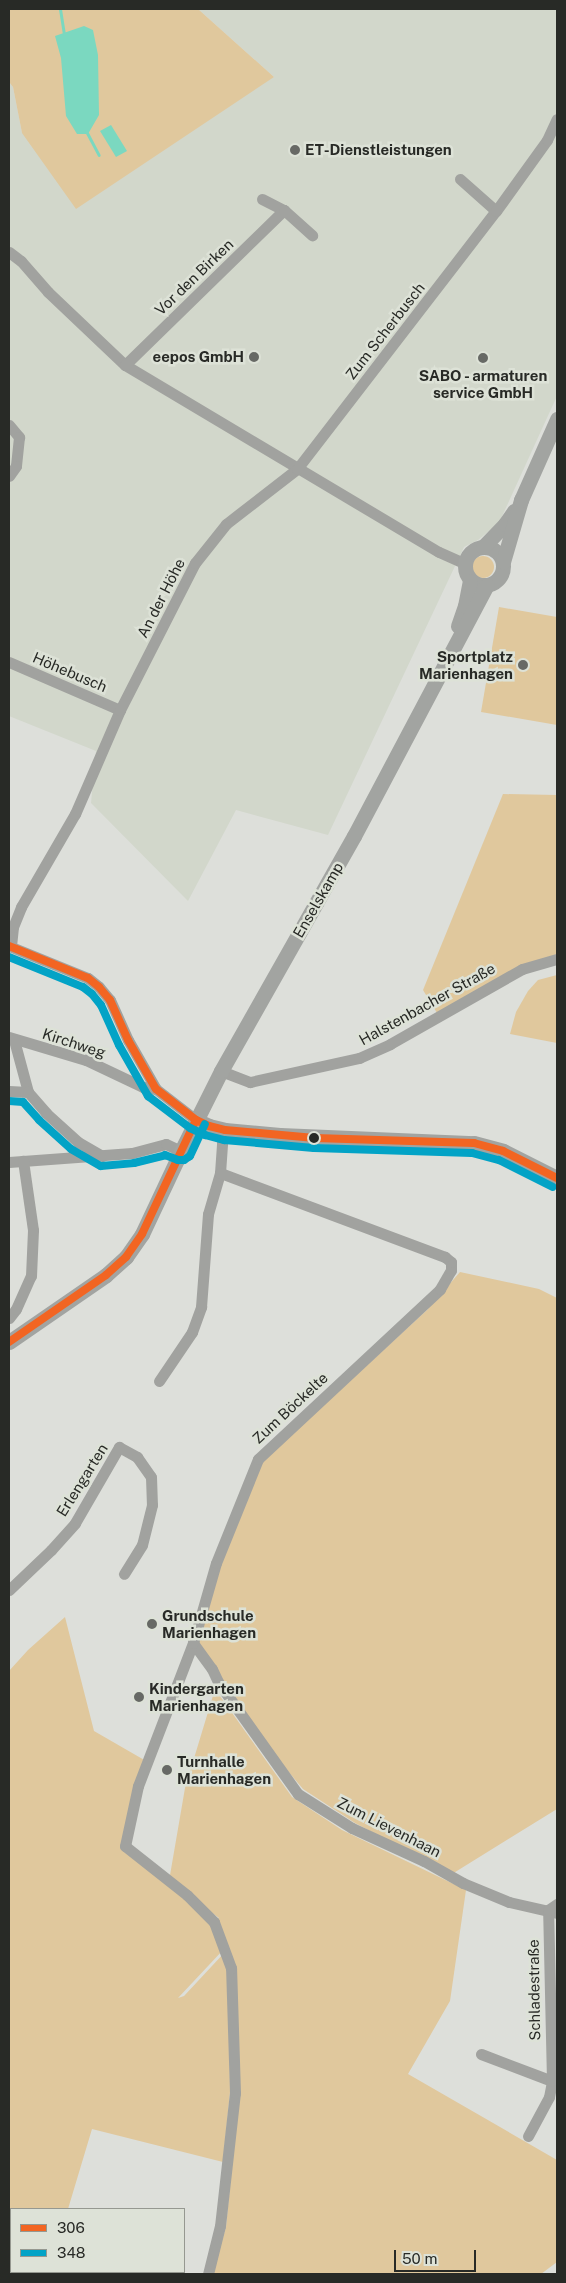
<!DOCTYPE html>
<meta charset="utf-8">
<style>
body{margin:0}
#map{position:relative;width:566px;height:2283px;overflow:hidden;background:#dddfda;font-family:"Public Sans",sans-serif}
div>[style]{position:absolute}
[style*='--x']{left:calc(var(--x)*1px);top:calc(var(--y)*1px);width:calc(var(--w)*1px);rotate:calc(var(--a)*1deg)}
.built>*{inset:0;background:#d2d7cb}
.green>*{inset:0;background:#e0c89d}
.round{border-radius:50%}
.water>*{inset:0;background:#7bd8c0}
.stream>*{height:3px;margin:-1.5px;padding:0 1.5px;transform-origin:1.5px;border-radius:1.5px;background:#7bd8c0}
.minor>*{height:11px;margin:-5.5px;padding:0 5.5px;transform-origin:5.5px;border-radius:5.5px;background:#a1a29f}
.major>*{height:15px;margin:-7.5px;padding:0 7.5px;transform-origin:7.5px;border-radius:7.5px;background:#a2a4a1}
.major>.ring{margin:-7.5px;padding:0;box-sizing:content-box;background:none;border:15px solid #a2a4a1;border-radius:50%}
.bus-1>*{height:8px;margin:-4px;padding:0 4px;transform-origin:4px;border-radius:4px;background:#f26522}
.bus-2>*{height:8px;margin:-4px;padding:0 4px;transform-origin:4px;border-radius:4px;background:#02a3c6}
.dots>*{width:14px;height:14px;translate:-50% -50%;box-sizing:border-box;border:2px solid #dde2d7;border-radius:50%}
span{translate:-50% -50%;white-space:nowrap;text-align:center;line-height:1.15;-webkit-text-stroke:5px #dde2d7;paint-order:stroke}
.poi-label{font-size:15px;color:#282a26;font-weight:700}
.left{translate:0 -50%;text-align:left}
.right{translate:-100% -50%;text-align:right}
.street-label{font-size:15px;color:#282a26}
.frame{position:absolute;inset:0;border:10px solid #282a26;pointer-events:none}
.legend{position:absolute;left:10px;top:2208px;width:175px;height:65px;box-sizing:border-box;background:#dde2d7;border:1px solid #959890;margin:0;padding:6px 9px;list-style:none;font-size:15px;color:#282a26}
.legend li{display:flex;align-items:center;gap:10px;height:25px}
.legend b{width:25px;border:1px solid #959890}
.scale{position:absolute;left:394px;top:2250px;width:82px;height:22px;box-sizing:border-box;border:2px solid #282a26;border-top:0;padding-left:6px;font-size:15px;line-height:18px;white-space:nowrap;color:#282a26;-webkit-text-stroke:4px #dde2d7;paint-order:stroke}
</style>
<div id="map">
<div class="built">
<i style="clip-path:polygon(198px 9px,557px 9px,557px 396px,499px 523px,478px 540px,464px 547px,328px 835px,236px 810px,188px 901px,91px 803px,96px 751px,9px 716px,9px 82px,13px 87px,22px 133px,274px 77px)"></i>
</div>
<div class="green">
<i style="clip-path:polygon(9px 9px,198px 9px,274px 77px,76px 209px,22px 133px,13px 87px,9px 82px)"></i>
<i class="round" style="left:472px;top:556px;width:22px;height:22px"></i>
<i style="clip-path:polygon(499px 607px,557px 617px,557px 725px,481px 712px)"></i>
<i style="clip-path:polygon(503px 794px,557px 795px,557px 954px,437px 1013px,423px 990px)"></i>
<i style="clip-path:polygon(557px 975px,557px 1043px,510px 1034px,516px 1012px,528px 991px,538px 980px)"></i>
<i style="clip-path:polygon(460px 1272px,539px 1289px,557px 1298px,557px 1809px,452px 1874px,355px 1823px,303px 1789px,255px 1732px,195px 1644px,221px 1564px,263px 1461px,427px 1310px)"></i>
<i style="clip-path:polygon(65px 1617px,94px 1731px,146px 1761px,137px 1786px,124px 1847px,185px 1895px,212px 1923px,219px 1918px,169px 1881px,185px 1788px,215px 1689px,292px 1797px,342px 1830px,466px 1890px,450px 2001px,408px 2074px,557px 2160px,557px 2262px,541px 2274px,212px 2274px,226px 2227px,238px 2104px,236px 1968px,224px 1949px,178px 1998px,184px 1996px,225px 1952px,229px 1968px,230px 2092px,223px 2162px,92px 2129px,68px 2209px,11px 2209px,11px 2272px,46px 2272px,45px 2274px,9px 2274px,9px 1671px,28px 1650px)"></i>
</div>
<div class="water">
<i style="clip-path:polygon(84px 26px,93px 30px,98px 55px,99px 115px,88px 134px,77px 134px,66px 116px,61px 58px,55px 36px)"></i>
<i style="clip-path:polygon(111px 125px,127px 151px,116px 157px,100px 131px)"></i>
</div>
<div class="stream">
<i style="--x:60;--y:9;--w:25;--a:81"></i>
<i style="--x:86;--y:131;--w:27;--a:62"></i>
</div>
<div class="minor">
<i style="--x:460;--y:179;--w:48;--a:41.6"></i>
<i style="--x:262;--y:199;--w:25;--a:27"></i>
<i style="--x:9;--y:252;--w:15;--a:37"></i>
<i style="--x:21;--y:261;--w:41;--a:48.9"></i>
<i style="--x:48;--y:292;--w:106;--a:43.5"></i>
<i style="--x:125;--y:365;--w:365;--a:30.8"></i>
<i style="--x:439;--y:552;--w:27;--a:24"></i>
<i style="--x:125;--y:365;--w:222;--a:-44.3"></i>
<i style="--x:284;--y:210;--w:38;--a:42"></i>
<i style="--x:9;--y:425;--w:16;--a:50"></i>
<i style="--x:19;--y:437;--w:29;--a:96"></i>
<i style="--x:16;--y:466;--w:12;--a:125"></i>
<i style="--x:9;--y:662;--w:121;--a:23.4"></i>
<i style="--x:9;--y:946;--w:85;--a:22.1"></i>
<i style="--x:88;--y:978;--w:14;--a:39"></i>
<i style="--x:99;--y:987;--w:17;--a:50"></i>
<i style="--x:110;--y:1000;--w:44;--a:65.8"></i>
<i style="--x:128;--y:1040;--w:56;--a:60.3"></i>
<i style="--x:156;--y:1089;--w:51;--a:37.8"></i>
<i style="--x:11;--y:946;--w:19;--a:-84"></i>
<i style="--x:13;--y:927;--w:22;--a:-68"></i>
<i style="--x:21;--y:907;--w:108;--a:-59.9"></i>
<i style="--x:75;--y:814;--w:113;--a:-66.6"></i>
<i style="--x:120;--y:710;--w:165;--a:-63"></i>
<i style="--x:195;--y:563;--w:50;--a:-51.5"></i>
<i style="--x:226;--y:524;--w:90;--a:-37.8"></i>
<i style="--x:297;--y:469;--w:326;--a:-52.4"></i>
<i style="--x:496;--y:211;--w:87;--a:-54.3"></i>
<i style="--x:547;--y:140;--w:23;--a:-65"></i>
<i style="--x:9;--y:1037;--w:80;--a:16.6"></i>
<i style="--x:86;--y:1060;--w:63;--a:25.3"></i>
<i style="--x:143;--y:1087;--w:13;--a:9"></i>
<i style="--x:14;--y:1040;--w:54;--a:74.9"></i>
<i style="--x:221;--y:1071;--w:31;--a:21"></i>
<i style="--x:250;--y:1082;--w:112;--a:-12.4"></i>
<i style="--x:359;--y:1058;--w:34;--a:-24"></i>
<i style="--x:390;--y:1044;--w:152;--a:-29.6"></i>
<i style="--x:522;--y:969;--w:36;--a:-16"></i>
<i style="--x:9;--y:1091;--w:19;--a:3"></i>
<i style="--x:28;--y:1092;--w:28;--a:49"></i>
<i style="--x:46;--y:1113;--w:43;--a:42.2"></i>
<i style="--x:78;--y:1142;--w:28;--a:30"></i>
<i style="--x:9;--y:1162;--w:123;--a:-4.2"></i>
<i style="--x:132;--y:1153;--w:35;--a:-15"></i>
<i style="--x:166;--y:1144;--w:17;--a:25"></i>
<i style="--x:9;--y:1318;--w:11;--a:-52"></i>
<i style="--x:16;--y:1309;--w:36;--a:-66"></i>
<i style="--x:31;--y:1276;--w:46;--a:-87.5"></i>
<i style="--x:33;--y:1230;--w:70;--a:-98.2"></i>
<i style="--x:159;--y:1381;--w:59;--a:-56"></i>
<i style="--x:192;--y:1332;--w:27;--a:-70"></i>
<i style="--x:201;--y:1307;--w:93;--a:-85.7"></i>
<i style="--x:208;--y:1214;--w:43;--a:-73.7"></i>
<i style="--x:220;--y:1173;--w:30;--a:-86"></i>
<i style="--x:222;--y:1143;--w:13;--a:-77"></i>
<i style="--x:9;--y:1590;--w:58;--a:-43.6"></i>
<i style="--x:51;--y:1550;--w:36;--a:-48"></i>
<i style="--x:75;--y:1523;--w:88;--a:-59.9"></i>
<i style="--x:119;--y:1447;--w:21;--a:29"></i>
<i style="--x:137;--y:1457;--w:24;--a:55"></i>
<i style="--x:151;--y:1477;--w:28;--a:88"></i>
<i style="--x:152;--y:1505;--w:41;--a:104"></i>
<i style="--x:142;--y:1545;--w:34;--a:122"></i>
<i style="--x:193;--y:1643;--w:32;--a:54"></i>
<i style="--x:212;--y:1669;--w:14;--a:65"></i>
<i style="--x:218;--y:1682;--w:138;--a:54.5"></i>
<i style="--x:298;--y:1794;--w:64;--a:32.2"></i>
<i style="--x:352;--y:1828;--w:79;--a:24.6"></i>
<i style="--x:424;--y:1861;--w:45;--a:29.4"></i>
<i style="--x:463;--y:1883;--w:50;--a:22.4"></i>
<i style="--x:509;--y:1902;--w:49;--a:12.9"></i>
<i style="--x:481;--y:2054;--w:76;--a:20.8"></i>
<i style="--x:528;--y:2136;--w:44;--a:-61.7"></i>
<i style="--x:549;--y:2097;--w:16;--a:-79"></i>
<i style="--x:552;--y:2081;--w:171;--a:-91.3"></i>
<i style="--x:548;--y:1910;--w:11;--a:-34"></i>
<i style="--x:208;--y:2274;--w:49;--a:-76"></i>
<i style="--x:220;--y:2226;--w:134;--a:-83.6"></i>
<i style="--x:235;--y:2093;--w:125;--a:-91.8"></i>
<i style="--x:231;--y:1968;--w:49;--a:-110.3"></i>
<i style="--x:214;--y:1922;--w:38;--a:-135"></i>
<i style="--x:187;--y:1895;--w:79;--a:-141.7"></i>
<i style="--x:125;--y:1846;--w:61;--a:-77.8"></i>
<i style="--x:138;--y:1786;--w:153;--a:-69"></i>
<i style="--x:193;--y:1643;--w:83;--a:-74"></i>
<i style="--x:216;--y:1563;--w:112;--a:-68"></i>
<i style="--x:258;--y:1459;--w:249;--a:-43"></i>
<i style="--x:440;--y:1289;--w:22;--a:-60"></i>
<i style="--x:451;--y:1270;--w:8;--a:-90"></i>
<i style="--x:451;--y:1262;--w:8;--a:-140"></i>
<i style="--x:445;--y:1257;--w:240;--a:-159.5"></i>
</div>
<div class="major">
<i class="ring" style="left:465px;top:547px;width:23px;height:23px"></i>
<i style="--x:483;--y:547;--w:32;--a:-46"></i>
<i style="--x:505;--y:524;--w:16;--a:-55"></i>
<i style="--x:503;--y:562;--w:65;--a:-73.8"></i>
<i style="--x:521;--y:500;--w:89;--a:-66"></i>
<i style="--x:458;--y:626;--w:21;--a:-71"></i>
<i style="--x:465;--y:606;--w:25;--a:-79"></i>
<i style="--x:196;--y:1120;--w:14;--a:25"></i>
<i style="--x:209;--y:1126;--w:16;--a:14"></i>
<i style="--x:225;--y:1130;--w:55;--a:5.2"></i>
<i style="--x:280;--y:1135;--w:194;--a:2.4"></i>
<i style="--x:474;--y:1143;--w:30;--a:15"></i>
<i style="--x:503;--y:1151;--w:60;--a:26.6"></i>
<i style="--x:9;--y:1342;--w:118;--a:-34.6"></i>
<i style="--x:106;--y:1275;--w:27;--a:-42"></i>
<i style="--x:126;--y:1257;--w:28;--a:-55"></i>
<i style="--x:142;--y:1234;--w:92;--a:-64.8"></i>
<i style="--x:181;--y:1151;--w:89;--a:-63.4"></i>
<i style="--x:221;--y:1071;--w:270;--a:-60.5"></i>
<i style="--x:354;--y:836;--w:284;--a:-62.1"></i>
</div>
<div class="bus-1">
<i style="--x:9;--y:946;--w:85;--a:22.1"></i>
<i style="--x:88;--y:978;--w:14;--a:39"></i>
<i style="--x:99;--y:987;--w:17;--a:50"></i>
<i style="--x:110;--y:1000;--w:44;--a:65.8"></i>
<i style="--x:128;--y:1040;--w:56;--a:60.3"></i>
<i style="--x:156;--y:1089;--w:51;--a:37.8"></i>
<i style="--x:196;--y:1120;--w:14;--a:25"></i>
<i style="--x:209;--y:1126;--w:16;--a:14"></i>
<i style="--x:225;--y:1130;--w:90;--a:5.1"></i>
<i style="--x:315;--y:1138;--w:159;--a:1.8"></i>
<i style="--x:474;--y:1143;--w:30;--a:15"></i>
<i style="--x:503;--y:1151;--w:60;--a:26.6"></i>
<i style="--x:9;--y:1342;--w:118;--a:-34.6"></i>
<i style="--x:106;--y:1275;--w:27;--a:-42"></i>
<i style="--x:126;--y:1257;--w:28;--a:-55"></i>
<i style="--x:142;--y:1234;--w:126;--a:-64.7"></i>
</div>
<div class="bus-2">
<i style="--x:9;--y:957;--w:80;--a:22.1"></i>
<i style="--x:83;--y:987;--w:11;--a:38"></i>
<i style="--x:92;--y:994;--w:14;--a:51"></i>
<i style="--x:101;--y:1005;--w:44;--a:65.8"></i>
<i style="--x:119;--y:1045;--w:59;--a:60.4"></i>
<i style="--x:148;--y:1096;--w:53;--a:37.3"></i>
<i style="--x:190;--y:1128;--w:17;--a:25"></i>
<i style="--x:205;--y:1135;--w:20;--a:15"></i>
<i style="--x:224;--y:1140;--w:90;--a:5.1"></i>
<i style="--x:314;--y:1148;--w:158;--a:1.8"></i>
<i style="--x:472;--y:1153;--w:28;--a:15"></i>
<i style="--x:499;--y:1160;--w:60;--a:26.6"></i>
<i style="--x:9;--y:1101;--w:14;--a:4"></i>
<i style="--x:23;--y:1102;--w:24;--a:48"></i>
<i style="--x:39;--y:1120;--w:43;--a:42.2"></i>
<i style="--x:71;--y:1149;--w:34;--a:30"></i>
<i style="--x:101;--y:1166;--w:33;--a:-5"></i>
<i style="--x:134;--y:1163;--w:32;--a:-14"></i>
<i style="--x:165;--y:1155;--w:14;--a:21"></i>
<i style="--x:178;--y:1160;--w:6;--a:0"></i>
<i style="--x:184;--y:1160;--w:7;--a:-34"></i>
<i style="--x:190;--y:1156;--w:35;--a:-65"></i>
</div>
<div class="dots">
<i style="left:295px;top:150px;background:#676965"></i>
<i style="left:254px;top:357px;background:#676965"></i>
<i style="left:483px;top:358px;background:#676965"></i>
<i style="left:523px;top:665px;background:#676965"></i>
<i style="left:314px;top:1138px;background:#282a26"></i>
<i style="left:152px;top:1624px;background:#676965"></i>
<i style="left:139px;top:1697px;background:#676965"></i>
<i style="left:167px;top:1770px;background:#676965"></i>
</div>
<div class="poi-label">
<span class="left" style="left:305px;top:150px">ET-Dienstleistungen</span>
<span class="right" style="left:244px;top:357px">eepos GmbH</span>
<span style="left:483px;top:384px">SABO - armaturen<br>service GmbH</span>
<span class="right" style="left:513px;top:665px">Sportplatz<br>Marienhagen</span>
<span class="left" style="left:162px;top:1624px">Grundschule<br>Marienhagen</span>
<span class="left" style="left:149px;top:1697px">Kindergarten<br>Marienhagen</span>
<span class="left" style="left:177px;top:1770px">Turnhalle<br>Marienhagen</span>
</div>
<div class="street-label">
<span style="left:194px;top:277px;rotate:-44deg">Vor den Birken</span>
<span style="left:385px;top:331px;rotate:-52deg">Zum Scherbusch</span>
<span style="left:161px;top:598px;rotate:-63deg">An der Höhe</span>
<span style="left:70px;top:672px;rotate:23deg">Höhebusch</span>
<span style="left:318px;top:900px;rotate:-60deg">Enselskamp</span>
<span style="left:427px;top:1004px;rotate:-29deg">Halstenbacher Straße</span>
<span style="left:74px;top:1043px;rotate:18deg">Kirchweg</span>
<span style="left:290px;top:1408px;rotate:-43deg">Zum Böckelte</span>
<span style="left:82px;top:1480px;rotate:-58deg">Erlengarten</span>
<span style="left:389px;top:1827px;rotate:27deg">Zum Lievenhaan</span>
<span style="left:534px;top:1990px;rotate:-91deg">Schladestraße</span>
</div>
<div class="frame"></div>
<ul class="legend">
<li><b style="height:6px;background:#f26522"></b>306</li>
<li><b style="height:6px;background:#02a3c6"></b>348</li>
</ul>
<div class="scale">50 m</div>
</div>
